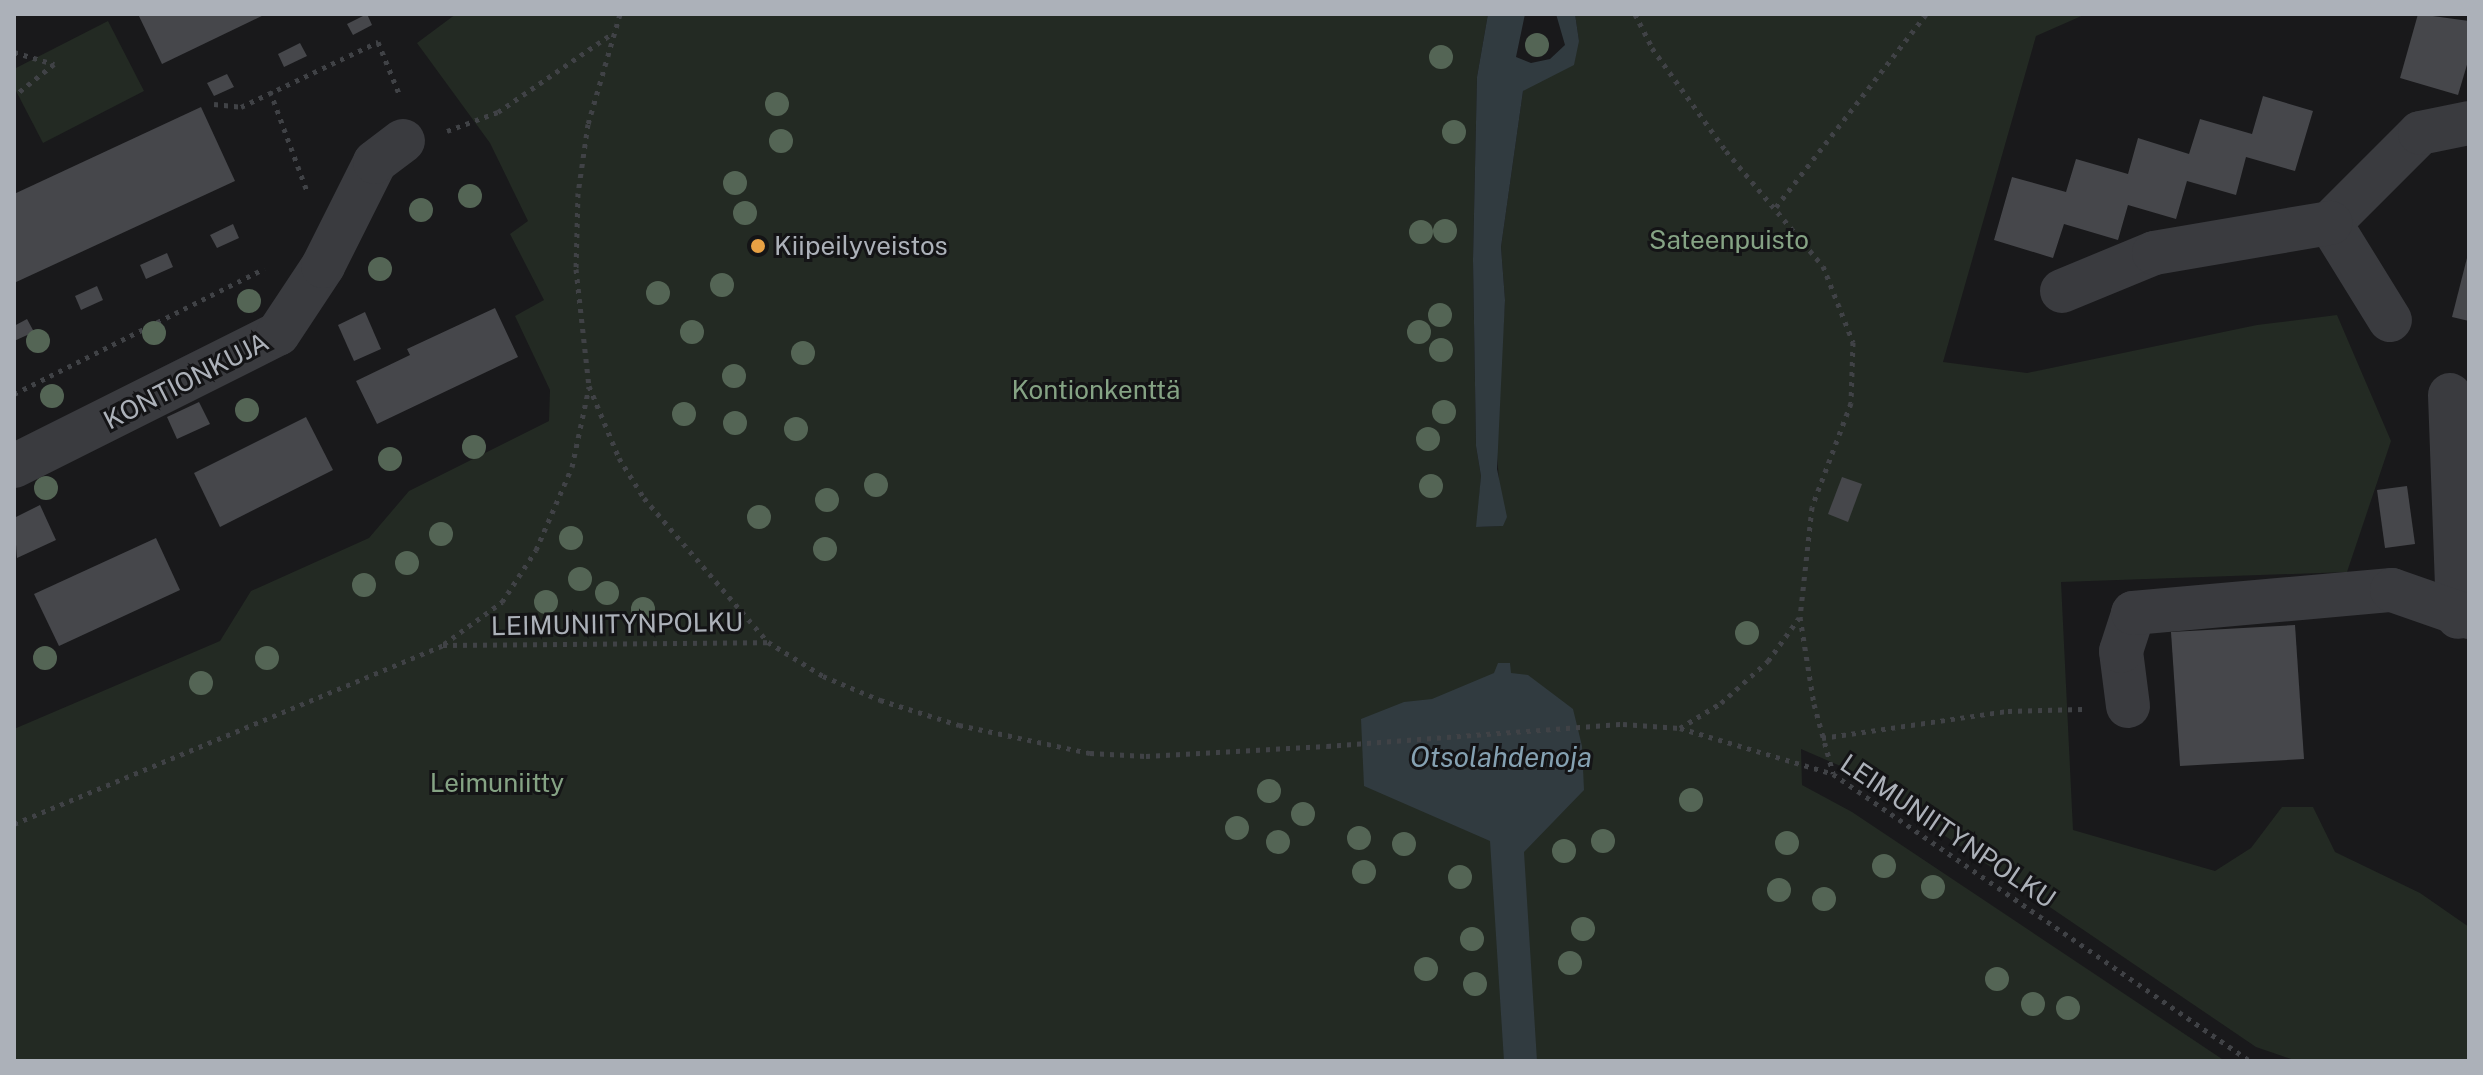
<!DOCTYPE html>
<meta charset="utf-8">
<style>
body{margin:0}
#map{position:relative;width:2483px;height:1075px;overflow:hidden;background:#19191b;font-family:"Public Sans",sans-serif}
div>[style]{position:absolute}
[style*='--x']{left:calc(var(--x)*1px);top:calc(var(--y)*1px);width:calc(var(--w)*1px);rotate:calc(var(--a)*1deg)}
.green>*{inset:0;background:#232a23}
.water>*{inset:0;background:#313b40}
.building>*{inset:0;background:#46474b}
.path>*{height:5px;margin-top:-2.5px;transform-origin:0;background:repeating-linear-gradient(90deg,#404246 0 4px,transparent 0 10px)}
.minor>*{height:44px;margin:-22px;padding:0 22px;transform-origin:22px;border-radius:22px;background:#3a3b3f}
.trees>*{width:24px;height:24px;margin:-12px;border-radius:50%;background:#546555}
.dots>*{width:22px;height:22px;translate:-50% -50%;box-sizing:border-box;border:4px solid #141416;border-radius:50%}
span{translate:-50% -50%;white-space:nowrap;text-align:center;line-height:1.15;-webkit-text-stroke:6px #141416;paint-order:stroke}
.park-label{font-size:26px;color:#85a384}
.poi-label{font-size:26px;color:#acb1b9}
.left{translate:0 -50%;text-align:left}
.street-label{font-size:26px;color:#acb1b9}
.water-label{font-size:28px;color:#85a1b2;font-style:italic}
.frame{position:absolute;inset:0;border:16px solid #acb1b9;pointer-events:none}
</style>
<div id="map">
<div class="green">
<i style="clip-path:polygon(456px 14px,1488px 14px,1477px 77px,1473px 260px,1476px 446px,1481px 476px,1477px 527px,1502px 526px,1496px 438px,1505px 300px,1501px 247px,1523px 91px,1579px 41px,1575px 14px,2086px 14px,2036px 36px,1943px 362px,2027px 373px,2257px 325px,2337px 315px,2391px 441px,2347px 572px,2061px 582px,2073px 830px,2215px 871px,2251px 848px,2282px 807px,2313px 807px,2335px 852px,2420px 893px,2469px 927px,2469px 1061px,2297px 1061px,2256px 1047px,1845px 768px,1801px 749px,1802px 785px,1852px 812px,2225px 1061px,14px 1061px,14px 729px,220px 641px,251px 591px,369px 538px,409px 491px,549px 421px,550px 390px,515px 316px,544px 300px,510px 234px,528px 221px,490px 143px,417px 43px)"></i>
<i style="clip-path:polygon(108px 21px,144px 91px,43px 143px,14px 87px,14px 69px)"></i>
</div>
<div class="water">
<i style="clip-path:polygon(1488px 14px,1525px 14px,1516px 57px,1531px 63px,1550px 59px,1565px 45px,1556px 14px,1575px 14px,1579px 41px,1574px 65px,1523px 91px,1501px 247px,1505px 300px,1497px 469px,1507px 517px,1503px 526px,1476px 527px,1481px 476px,1476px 446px,1473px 260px,1477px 77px)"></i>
<i style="clip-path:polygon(1498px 663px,1510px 663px,1511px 673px,1528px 675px,1573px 709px,1582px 746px,1584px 790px,1524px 852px,1537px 1061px,1504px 1061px,1490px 841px,1364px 786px,1361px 719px,1404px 702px,1432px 699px,1494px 673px)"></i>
</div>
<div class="building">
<i style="clip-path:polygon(138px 14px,266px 14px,162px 64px)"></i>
<i style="clip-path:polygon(367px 14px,372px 25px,353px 35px,347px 24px)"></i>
<i style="clip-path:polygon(2418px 14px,2469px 21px,2469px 58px,2458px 95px,2400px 78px)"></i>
<i style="clip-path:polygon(300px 43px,307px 56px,284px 67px,278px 54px)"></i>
<i style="clip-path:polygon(227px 74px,234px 87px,214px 96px,207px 83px)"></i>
<i style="clip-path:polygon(2263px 96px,2313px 111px,2295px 171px,2246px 157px,2236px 195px,2187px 181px,2176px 219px,2128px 205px,2118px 240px,2064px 224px,2053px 258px,1994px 240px,2012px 177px,2066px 192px,2076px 159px,2128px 174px,2138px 138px,2189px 154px,2200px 119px,2252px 134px)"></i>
<i style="clip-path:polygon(201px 107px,235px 181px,14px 283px,14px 194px)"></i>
<i style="clip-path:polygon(233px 224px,239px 238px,217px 248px,210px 235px)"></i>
<i style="clip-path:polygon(167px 253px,173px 267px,146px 279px,140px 265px)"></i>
<i style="clip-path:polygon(2468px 254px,2469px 254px,2469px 321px,2452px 317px)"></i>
<i style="clip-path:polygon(97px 286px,103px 300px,81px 310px,75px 296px)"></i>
<i style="clip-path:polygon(495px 308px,518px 357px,377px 424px,356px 381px,410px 355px,407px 349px)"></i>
<i style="clip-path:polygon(365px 312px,381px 349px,354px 361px,338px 325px)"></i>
<i style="clip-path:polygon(27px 319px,34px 332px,14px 341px,14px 326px)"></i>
<i style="clip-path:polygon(199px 402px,210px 424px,177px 439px,167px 417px)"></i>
<i style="clip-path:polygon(306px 417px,333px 470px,220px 527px,194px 473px)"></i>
<i style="clip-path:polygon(1842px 477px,1862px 484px,1848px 522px,1828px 514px)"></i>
<i style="clip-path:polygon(2407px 486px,2415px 544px,2385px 548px,2377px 490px)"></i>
<i style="clip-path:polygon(40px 505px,56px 540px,17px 558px,14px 518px)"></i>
<i style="clip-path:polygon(156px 538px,180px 590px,59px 646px,34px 594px)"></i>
<i style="clip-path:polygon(2295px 625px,2304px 759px,2180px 766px,2171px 632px)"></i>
</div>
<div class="path">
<i style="--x:620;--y:14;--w:115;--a:106.2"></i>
<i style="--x:588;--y:124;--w:70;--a:98.2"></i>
<i style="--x:578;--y:193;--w:76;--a:91.5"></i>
<i style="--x:576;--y:269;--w:118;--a:83.7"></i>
<i style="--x:589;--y:386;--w:78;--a:67.4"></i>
<i style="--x:619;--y:458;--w:47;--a:58"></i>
<i style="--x:644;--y:498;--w:190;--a:49.3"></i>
<i style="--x:1635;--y:14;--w:38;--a:63"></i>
<i style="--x:1652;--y:48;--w:127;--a:54.3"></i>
<i style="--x:1726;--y:151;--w:150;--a:49.9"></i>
<i style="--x:1823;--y:266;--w:82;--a:68.5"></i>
<i style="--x:1853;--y:342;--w:61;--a:91.9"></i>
<i style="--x:1851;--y:403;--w:111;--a:110.6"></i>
<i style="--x:1812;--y:507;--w:111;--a:96.2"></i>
<i style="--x:1800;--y:617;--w:88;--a:80.9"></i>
<i style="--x:1814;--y:704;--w:72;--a:74.6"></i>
<i style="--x:14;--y:52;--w:42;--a:16.7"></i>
<i style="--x:54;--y:64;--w:51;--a:141.3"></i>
<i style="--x:270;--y:91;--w:107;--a:69.7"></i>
<i style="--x:214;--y:104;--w:27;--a:6"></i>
<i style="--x:241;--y:107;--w:152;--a:-25.4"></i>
<i style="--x:378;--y:42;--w:58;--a:67.8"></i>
<i style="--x:447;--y:131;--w:54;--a:-20.4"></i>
<i style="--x:498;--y:112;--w:140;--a:-34.5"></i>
<i style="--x:1776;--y:207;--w:244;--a:-52.1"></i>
<i style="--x:14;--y:394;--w:280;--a:-26.6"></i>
<i style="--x:444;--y:644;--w:72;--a:-35.9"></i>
<i style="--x:502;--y:602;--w:62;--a:-56.8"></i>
<i style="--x:536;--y:550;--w:90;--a:-66.6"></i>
<i style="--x:572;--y:467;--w:82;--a:-78"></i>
<i style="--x:1680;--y:728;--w:48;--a:-31.4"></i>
<i style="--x:1721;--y:703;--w:63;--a:-41.8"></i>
<i style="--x:1768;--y:661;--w:53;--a:-54.2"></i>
<i style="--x:1822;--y:738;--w:188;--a:-8.3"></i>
<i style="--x:2008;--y:711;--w:75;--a:-1.5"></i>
<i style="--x:14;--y:824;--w:465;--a:-22.6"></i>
<i style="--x:443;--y:645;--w:325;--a:-0.5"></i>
<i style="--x:768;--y:642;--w:65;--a:31.7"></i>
<i style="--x:823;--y:676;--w:62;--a:22.8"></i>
<i style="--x:880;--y:700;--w:83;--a:17.6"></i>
<i style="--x:959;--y:725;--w:134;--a:12.1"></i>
<i style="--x:1090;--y:753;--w:56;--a:3.1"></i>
<i style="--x:1146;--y:756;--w:181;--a:-3.2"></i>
<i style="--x:1327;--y:746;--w:297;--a:-4.3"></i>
<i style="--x:1623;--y:724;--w:57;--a:4"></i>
<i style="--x:1680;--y:728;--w:160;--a:16.7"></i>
<i style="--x:1833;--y:774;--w:506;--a:34.54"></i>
</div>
<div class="minor">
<i style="--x:2330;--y:223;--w:127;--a:-45"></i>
<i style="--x:2420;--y:133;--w:50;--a:-11.5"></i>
<i style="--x:2330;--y:223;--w:114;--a:58.3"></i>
<i style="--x:2062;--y:291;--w:100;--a:-22.4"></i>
<i style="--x:2154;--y:253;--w:179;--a:-9.7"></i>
<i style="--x:2450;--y:395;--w:222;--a:87.9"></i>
<i style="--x:14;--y:466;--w:295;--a:-26.6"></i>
<i style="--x:278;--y:334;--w:82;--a:-56.5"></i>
<i style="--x:323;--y:266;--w:116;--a:-63.4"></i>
<i style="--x:375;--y:162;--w:35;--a:-37"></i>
<i style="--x:2128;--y:706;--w:55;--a:-97.3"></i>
<i style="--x:2121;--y:651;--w:40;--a:-72"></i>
<i style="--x:2133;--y:613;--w:260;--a:-5.1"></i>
<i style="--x:2392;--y:590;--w:82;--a:19.3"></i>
</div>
<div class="trees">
<i style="left:1537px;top:45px"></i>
<i style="left:1441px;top:57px"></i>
<i style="left:777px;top:104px"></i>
<i style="left:1454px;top:132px"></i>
<i style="left:781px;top:141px"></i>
<i style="left:735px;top:183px"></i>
<i style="left:470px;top:196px"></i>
<i style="left:421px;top:210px"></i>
<i style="left:745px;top:213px"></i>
<i style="left:1445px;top:231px"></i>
<i style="left:1421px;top:232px"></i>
<i style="left:380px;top:269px"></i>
<i style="left:722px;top:285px"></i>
<i style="left:658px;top:293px"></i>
<i style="left:249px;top:301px"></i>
<i style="left:1440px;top:315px"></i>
<i style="left:692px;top:332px"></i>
<i style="left:1419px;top:332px"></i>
<i style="left:154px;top:333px"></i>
<i style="left:38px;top:341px"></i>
<i style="left:1441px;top:350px"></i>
<i style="left:803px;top:353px"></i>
<i style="left:734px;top:376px"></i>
<i style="left:52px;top:396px"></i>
<i style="left:247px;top:410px"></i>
<i style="left:1444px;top:412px"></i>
<i style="left:684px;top:414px"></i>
<i style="left:735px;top:423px"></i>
<i style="left:796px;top:429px"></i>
<i style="left:1428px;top:439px"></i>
<i style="left:474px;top:447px"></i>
<i style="left:390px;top:459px"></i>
<i style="left:876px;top:485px"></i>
<i style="left:1431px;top:486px"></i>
<i style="left:46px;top:488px"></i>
<i style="left:827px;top:500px"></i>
<i style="left:759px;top:517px"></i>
<i style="left:441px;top:534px"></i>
<i style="left:571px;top:538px"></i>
<i style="left:825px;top:549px"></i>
<i style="left:407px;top:563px"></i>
<i style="left:580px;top:579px"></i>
<i style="left:364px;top:585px"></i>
<i style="left:607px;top:593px"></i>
<i style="left:546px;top:602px"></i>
<i style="left:643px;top:609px"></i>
<i style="left:1747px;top:633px"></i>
<i style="left:45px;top:658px"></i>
<i style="left:267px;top:658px"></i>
<i style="left:201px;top:683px"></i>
<i style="left:1269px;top:791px"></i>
<i style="left:1691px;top:800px"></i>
<i style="left:1303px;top:814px"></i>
<i style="left:1237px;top:828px"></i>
<i style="left:1359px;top:838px"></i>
<i style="left:1603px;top:841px"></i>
<i style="left:1278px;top:842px"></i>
<i style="left:1787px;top:843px"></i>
<i style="left:1404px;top:844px"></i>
<i style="left:1564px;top:851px"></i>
<i style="left:1884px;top:866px"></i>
<i style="left:1364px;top:872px"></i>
<i style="left:1460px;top:877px"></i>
<i style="left:1933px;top:887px"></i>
<i style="left:1779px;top:890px"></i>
<i style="left:1824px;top:899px"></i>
<i style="left:1583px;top:929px"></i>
<i style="left:1472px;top:939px"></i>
<i style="left:1570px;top:963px"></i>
<i style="left:1426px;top:969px"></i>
<i style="left:1997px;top:979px"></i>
<i style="left:1475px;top:984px"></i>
<i style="left:2033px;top:1004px"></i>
<i style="left:2068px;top:1008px"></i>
</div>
<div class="dots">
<i style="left:758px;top:246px;background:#e8a144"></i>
</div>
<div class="park-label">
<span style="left:1729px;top:240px">Sateenpuisto</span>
<span style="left:1096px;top:390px">Kontionkenttä</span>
<span style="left:497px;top:783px">Leimuniitty</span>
</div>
<div class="poi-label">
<span class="left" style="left:774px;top:246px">Kiipeilyveistos</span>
</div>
<div class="street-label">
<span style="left:186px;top:381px;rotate:-27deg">KONTIONKUJA</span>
<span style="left:617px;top:624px;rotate:-1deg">LEIMUNIITYNPOLKU</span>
<span style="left:1948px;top:831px;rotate:34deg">LEIMUNIITYNPOLKU</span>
</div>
<div class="water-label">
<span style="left:1501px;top:757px">Otsolahdenoja</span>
</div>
<div class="frame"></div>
</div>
